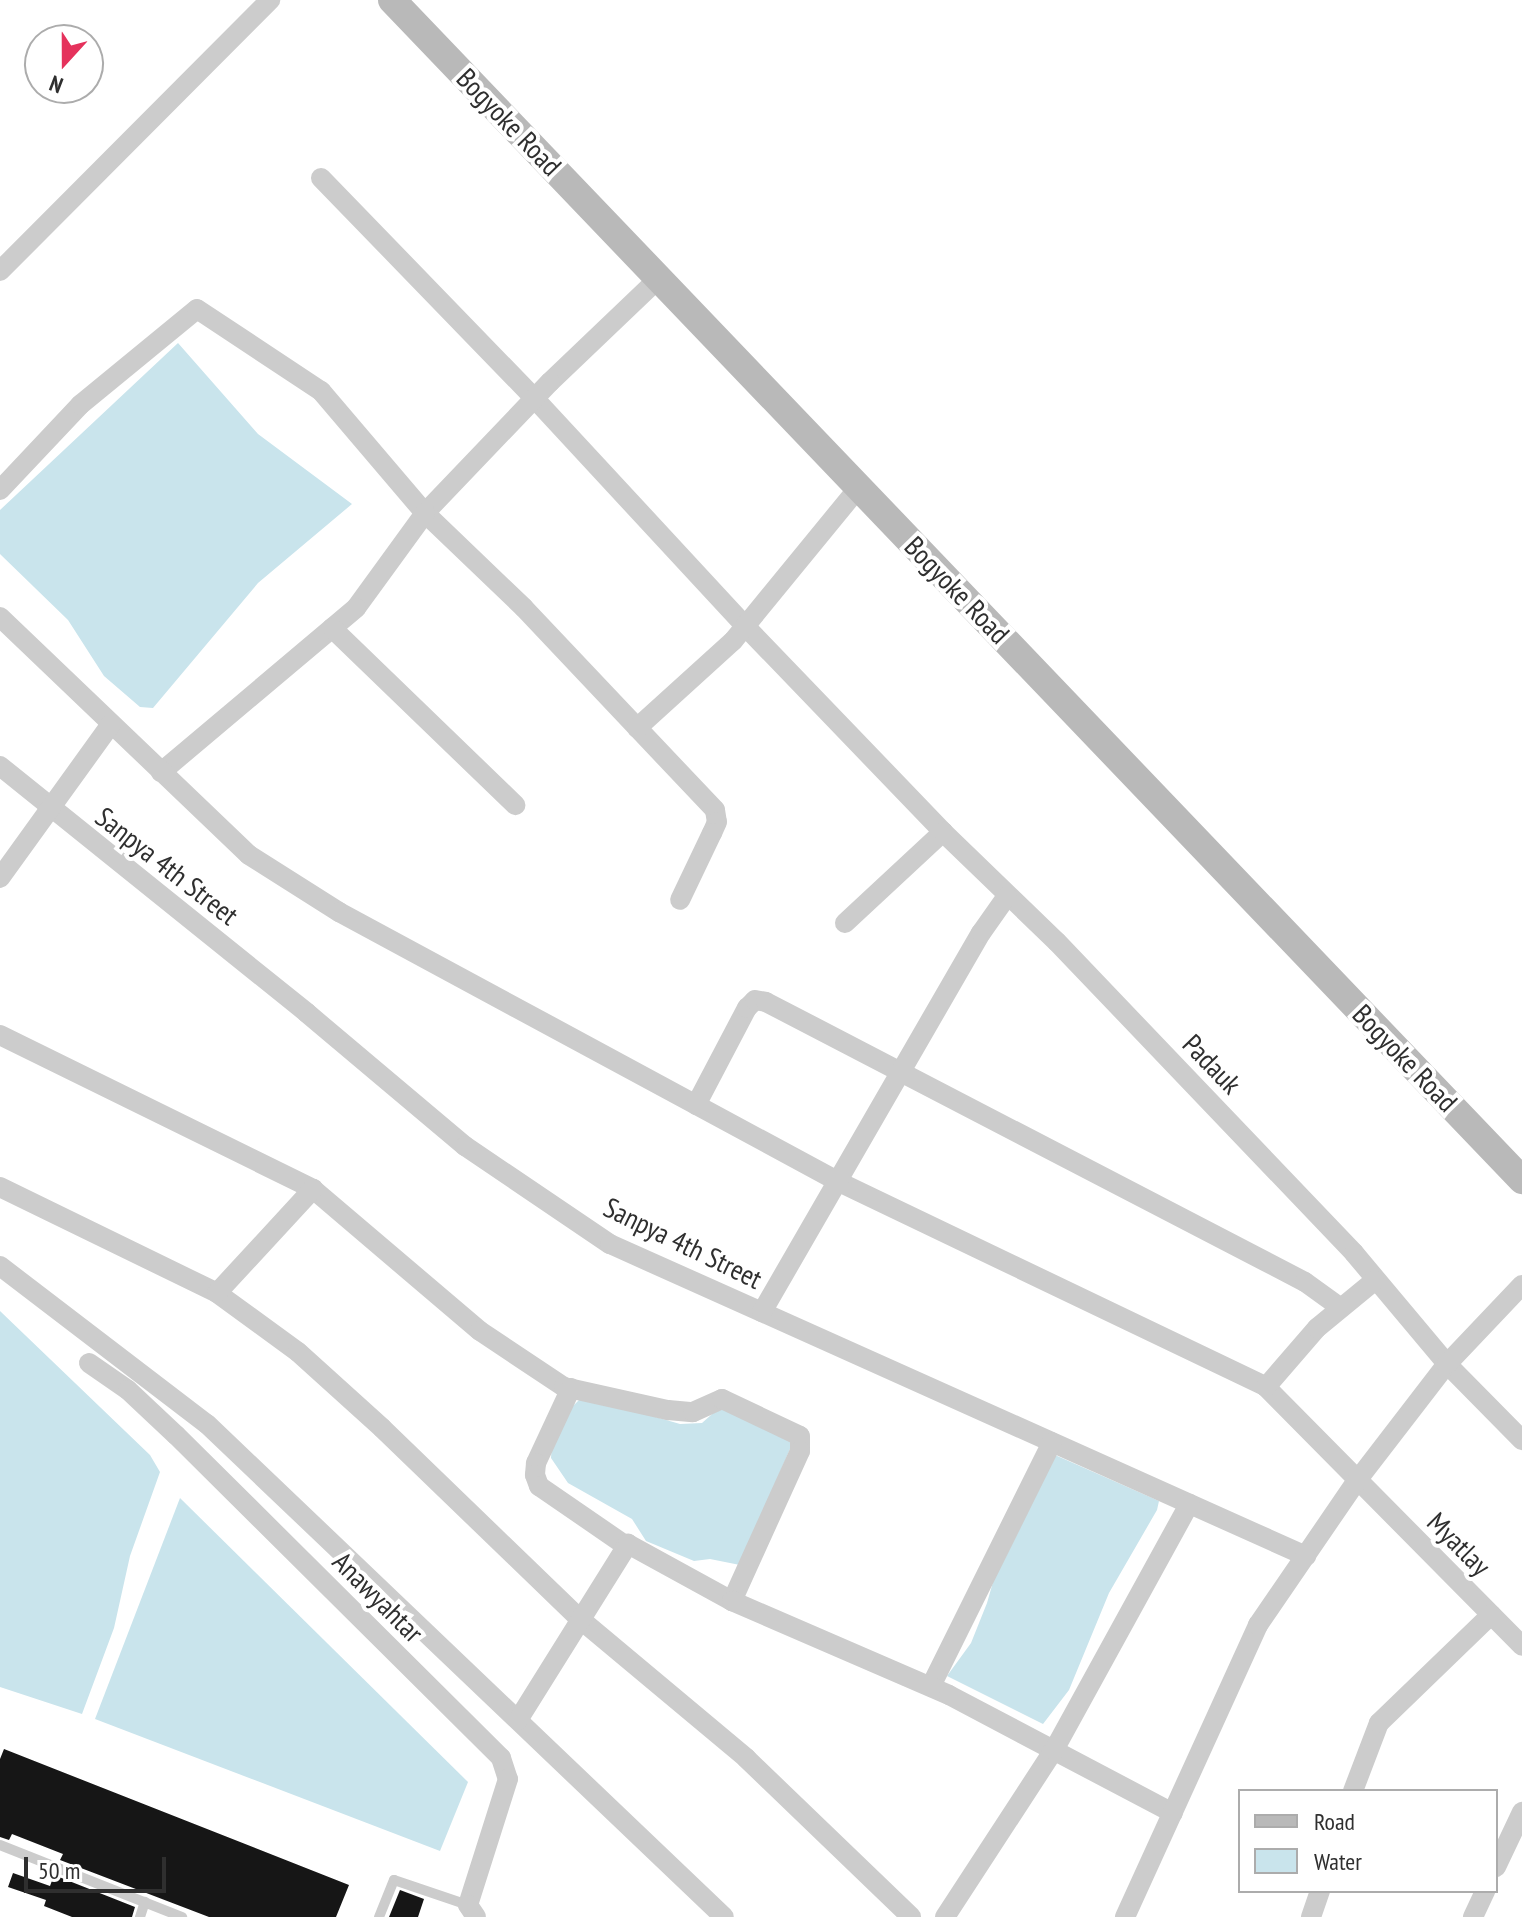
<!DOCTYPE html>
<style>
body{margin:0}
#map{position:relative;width:1522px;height:1917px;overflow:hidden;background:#fff;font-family:"PT Sans Narrow",sans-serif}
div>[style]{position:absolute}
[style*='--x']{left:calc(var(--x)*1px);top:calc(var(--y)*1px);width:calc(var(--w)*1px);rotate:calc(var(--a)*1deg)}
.water>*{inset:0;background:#c9e4ec}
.building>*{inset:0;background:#161616}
.lane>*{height:10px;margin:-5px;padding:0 5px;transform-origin:5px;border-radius:5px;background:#ccc}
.street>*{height:20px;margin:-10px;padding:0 10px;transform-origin:10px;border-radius:10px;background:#ccc}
.secondary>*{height:28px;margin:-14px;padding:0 14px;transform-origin:14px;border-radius:14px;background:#b9b9b9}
span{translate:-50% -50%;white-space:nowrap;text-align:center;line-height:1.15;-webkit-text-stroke:8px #fff;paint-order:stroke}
.street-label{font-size:28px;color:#2f2f2f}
.legend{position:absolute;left:1238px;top:1789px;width:260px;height:104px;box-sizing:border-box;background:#fff;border:2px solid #acacac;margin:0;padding:10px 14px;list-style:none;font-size:24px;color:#2f2f2f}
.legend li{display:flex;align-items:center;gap:16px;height:40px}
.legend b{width:40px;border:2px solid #acacac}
.north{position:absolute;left:24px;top:24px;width:80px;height:80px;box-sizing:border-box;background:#fff;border:2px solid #acacac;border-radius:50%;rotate:201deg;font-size:22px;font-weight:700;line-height:32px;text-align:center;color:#2f2f2f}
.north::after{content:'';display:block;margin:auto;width:28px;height:36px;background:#e5325c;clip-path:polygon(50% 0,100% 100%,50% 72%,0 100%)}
.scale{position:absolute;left:24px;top:1857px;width:142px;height:36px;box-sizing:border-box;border:4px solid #2f2f2f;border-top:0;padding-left:10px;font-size:24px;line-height:28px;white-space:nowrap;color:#2f2f2f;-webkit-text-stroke:6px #fff;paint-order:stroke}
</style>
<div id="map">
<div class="water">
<i style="clip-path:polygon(178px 343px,258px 434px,352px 504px,258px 583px,153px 708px,140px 707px,104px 676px,68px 620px,0 554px,0 510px)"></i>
<i style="clip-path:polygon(0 1311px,150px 1455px,160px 1472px,130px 1556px,114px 1628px,82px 1714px,0 1687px)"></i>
<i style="clip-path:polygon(583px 1396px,680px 1424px,702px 1423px,720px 1407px,793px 1442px,740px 1565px,710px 1559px,694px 1561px,646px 1541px,632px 1519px,568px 1483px,551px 1458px,552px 1439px,566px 1413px)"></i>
<i style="clip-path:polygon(1055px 1455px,1159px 1501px,1157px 1510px,1109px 1593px,1069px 1690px,1043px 1724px,947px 1676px,971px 1643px,987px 1603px,999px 1561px)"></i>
<i style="clip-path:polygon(180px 1498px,468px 1782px,440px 1851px,95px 1719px)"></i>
</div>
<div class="building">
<i style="clip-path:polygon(4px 1749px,349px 1885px,336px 1917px,209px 1917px,60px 1860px,63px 1854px,12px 1834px,9px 1840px,0 1837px,0 1759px)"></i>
<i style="clip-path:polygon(13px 1873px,50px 1886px,54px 1875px,135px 1907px,132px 1917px,72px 1917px,44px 1906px,46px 1900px,8px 1887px)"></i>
<i style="clip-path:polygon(400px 1890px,424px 1899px,418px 1917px,389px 1917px)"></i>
</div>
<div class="lane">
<i style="--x:0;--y:1845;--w:196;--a:21.6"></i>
<i style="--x:140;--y:1917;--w:16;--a:-72"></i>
<i style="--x:379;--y:1917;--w:40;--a:-68"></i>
<i style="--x:394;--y:1880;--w:78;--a:18.7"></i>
</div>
<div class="street">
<i style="--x:321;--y:178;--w:308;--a:45.9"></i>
<i style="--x:535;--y:399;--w:309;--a:47.2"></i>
<i style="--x:745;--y:626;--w:286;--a:46.1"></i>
<i style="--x:0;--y:271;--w:383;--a:-45.1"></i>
<i style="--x:659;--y:278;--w:151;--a:136.3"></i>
<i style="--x:550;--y:382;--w:181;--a:133.7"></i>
<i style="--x:425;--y:513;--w:137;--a:43.8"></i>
<i style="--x:524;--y:608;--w:278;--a:46.6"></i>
<i style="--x:715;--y:810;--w:12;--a:81"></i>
<i style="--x:717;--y:822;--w:12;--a:114"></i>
<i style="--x:712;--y:833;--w:74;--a:115.5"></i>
<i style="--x:0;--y:490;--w:117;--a:-46.7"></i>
<i style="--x:80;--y:405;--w:151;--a:-39.4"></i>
<i style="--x:197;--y:309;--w:149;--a:33.5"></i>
<i style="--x:321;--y:391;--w:160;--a:49.6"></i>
<i style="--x:425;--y:513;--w:117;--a:126"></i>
<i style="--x:356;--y:608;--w:255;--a:139.9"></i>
<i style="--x:0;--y:617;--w:344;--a:43.7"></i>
<i style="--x:249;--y:855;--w:107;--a:32.3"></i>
<i style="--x:339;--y:912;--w:568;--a:28.37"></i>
<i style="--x:839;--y:1182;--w:474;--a:25.6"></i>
<i style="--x:1266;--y:1387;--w:364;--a:45.3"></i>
<i style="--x:332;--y:628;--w:255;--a:44"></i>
<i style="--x:637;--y:728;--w:130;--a:-42.2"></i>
<i style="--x:733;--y:641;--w:199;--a:-50.7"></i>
<i style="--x:0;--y:766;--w:394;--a:38.8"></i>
<i style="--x:307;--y:1013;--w:207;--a:40.1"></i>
<i style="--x:465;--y:1146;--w:175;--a:34.1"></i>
<i style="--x:610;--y:1244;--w:763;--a:24.15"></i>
<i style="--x:0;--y:878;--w:190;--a:-54.2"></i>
<i style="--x:845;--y:923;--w:134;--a:-42.9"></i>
<i style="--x:943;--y:832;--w:158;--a:44"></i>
<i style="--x:1057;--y:942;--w:430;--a:46.3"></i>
<i style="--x:1354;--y:1253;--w:145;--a:50"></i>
<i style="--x:1447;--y:1364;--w:107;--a:45.4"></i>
<i style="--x:0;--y:1035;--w:349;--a:26.2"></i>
<i style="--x:313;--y:1189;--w:219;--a:40.4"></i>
<i style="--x:480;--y:1331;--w:101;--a:33.7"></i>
<i style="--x:564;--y:1387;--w:107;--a:12.5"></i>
<i style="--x:668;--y:1410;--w:25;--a:5"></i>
<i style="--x:693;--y:1412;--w:32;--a:-24"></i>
<i style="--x:722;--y:1399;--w:86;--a:25.4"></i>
<i style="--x:800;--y:1436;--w:15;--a:90"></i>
<i style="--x:800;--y:1451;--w:165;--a:114.4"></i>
<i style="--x:696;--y:1105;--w:110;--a:-62.3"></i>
<i style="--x:747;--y:1008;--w:11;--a:-45"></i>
<i style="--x:755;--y:1000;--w:11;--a:10"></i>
<i style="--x:766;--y:1002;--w:607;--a:27.45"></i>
<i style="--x:1305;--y:1282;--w:44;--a:35.8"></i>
<i style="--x:0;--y:1187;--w:242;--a:26"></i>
<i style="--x:217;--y:1293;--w:100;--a:36.1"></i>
<i style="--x:298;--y:1352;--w:113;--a:42.1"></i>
<i style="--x:382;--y:1428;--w:275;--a:44"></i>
<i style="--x:580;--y:1619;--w:217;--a:39.9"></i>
<i style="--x:746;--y:1758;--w:229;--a:43.9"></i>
<i style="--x:0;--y:1266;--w:260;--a:37.4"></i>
<i style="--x:207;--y:1424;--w:714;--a:43.64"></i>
<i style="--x:217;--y:1293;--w:142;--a:-47.3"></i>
<i style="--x:762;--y:1312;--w:438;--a:-60"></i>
<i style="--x:981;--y:933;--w:45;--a:-54.9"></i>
<i style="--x:89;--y:1363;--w:47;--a:34.7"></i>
<i style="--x:128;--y:1390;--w:66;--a:43.2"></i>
<i style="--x:176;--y:1435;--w:458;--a:44.8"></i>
<i style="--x:501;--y:1758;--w:22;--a:72"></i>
<i style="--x:508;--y:1779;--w:132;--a:107.6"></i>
<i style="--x:468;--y:1905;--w:14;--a:56"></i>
<i style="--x:1266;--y:1387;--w:78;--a:-49.2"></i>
<i style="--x:1317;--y:1328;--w:74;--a:-39.5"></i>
<i style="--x:571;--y:1388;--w:83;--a:115"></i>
<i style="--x:536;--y:1463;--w:12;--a:95"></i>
<i style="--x:535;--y:1475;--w:12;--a:70"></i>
<i style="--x:539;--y:1486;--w:104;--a:34.5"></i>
<i style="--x:931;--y:1686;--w:272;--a:-63.6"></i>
<i style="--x:518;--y:1720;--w:208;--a:-58"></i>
<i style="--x:628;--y:1544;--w:119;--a:28.7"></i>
<i style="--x:732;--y:1601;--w:236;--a:23.4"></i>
<i style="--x:949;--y:1695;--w:253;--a:27.8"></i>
<i style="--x:1353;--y:1791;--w:73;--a:-69.1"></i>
<i style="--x:1379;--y:1723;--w:156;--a:-44"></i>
<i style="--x:1496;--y:1867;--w:61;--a:-64.7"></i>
<i style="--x:945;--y:1917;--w:199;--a:-56.9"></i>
<i style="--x:1054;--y:1750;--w:281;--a:-61.2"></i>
<i style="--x:1125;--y:1917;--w:321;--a:-65.5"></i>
<i style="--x:1258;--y:1625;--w:173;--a:-55.6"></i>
<i style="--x:1356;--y:1482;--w:149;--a:-52.4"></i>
<i style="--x:1447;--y:1364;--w:109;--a:-46.5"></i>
<i style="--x:1311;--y:1917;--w:28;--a:-71"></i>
<i style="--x:1473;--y:1917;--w:29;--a:-65"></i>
</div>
<div class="secondary">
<i style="--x:392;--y:0;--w:1634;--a:46.24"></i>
</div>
<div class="street-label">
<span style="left:509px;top:122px;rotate:46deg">Bogyoke Road</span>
<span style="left:957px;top:590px;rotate:46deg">Bogyoke Road</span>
<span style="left:167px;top:866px;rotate:38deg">Sanpya 4th Street</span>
<span style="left:1405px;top:1058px;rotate:46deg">Bogyoke Road</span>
<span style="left:1212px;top:1064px;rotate:46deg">Padauk</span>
<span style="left:683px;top:1243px;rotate:26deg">Sanpya 4th Street</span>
<span style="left:1459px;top:1544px;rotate:45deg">Myatlay</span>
<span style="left:378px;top:1597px;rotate:45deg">Anawyahtar</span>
</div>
<ul class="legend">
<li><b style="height:10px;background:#b9b9b9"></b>Road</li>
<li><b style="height:22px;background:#c9e4ec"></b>Water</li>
</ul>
<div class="north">N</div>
<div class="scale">50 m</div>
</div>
